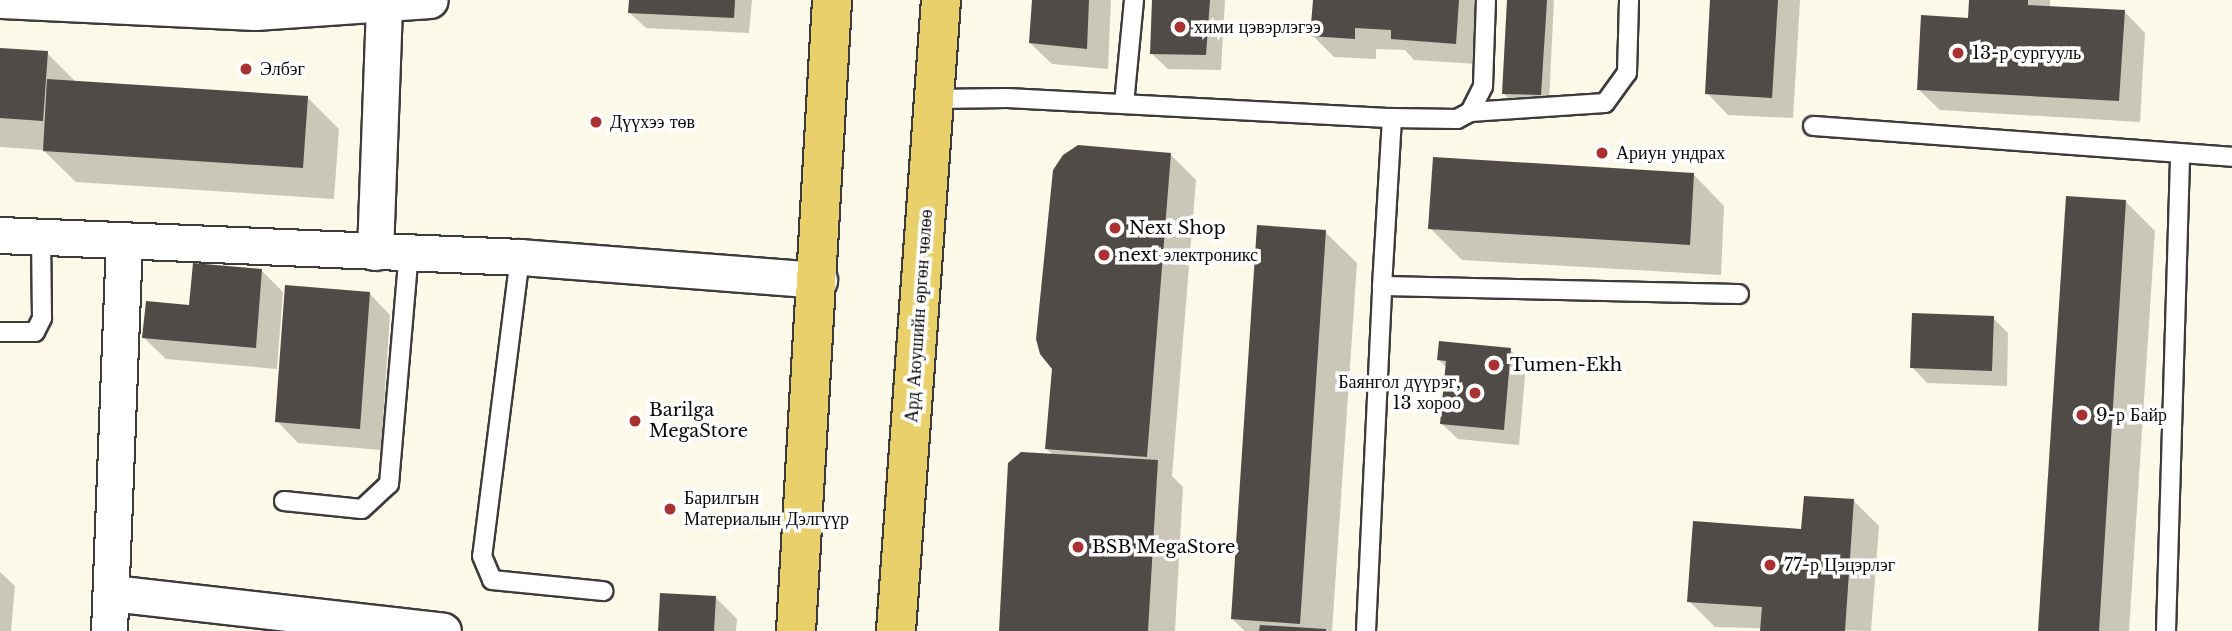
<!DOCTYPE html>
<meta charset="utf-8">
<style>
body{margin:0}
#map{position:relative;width:2232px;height:631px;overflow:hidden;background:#fdf9e8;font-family:"Libre Baskerville",serif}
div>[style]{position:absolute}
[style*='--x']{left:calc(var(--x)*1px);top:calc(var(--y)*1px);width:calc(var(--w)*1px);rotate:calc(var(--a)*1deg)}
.shadow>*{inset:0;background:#0003}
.building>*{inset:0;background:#514b47}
.roads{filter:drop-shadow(2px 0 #3c3c3c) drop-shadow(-2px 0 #3c3c3c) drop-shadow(0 2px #3c3c3c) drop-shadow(0 -2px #3c3c3c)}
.lane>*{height:18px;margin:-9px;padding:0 9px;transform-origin:9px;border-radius:9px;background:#fff}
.street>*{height:35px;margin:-17.5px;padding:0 17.5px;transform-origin:17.5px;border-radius:17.5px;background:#fff}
.primary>*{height:38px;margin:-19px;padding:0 19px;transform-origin:19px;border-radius:19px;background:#ead06b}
.dots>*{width:19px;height:19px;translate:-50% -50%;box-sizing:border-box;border:4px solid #fff;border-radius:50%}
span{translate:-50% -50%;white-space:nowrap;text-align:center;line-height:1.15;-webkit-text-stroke:7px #fff;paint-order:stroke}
.poi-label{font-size:18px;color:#090909}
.left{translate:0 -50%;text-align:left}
.right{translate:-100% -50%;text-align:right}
.street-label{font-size:18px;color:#090909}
</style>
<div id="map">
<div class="shadow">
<i style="clip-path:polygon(631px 0,752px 0,749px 33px,646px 28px,630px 13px)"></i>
<i style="clip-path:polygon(1034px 0,1111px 0,1108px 69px,1052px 64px,1030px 43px)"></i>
<i style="clip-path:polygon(1154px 0,1225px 0,1221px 70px,1168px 69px,1152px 54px)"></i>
<i style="clip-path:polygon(1315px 0,1481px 0,1477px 64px,1414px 60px,1405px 50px,1376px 49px,1376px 59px,1334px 57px,1312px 35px)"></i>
<i style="clip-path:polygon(1509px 0,1554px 0,1549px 102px,1511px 101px,1503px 93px)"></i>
<i style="clip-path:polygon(1712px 0,1800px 0,1793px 118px,1728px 115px,1707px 93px)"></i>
<i style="clip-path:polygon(1970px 0,2050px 0,2050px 7px,2124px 11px,2145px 33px,2140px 122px,1940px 110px,1918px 89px,1969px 19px)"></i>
<i style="clip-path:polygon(0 50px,47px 53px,76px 82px,307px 97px,339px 129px,334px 199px,76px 182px,43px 150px,0 147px)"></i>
<i style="clip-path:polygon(1171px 155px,1196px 180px,1172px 476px,1183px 487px,1175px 631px,1001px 631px,1054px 456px,1047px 449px)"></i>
<i style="clip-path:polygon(1693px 174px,1724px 206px,1721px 275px,1462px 260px,1430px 228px)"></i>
<i style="clip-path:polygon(2125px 201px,2155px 231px,2129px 631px,2040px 631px)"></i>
<i style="clip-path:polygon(1325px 232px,1357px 263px,1332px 631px,1245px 631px,1232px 619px)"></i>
<i style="clip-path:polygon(261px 270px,283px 292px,277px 369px,166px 359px,144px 338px)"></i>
<i style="clip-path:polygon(369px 293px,390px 315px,381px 450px,298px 443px,277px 421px)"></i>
<i style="clip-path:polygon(1993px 318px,2008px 333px,2007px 386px,1927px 383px,1912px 367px)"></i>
<i style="clip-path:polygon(1510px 350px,1526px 365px,1519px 445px,1458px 439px,1442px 424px,1448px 369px,1439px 360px)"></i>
<i style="clip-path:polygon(1854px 501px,1879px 526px,1871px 631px,1715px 627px,1689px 601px)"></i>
<i style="clip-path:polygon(0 572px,15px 586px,11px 631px,0 631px)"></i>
<i style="clip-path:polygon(715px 597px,737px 619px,736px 631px,660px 631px)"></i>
</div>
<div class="building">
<i style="clip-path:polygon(629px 0,735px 0,734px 18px,628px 13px)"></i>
<i style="clip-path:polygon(1032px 0,1089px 0,1087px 49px,1029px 43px)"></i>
<i style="clip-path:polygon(1152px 0,1210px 0,1206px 55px,1150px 54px)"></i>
<i style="clip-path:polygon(1313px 0,1459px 0,1456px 44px,1391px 39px,1391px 30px,1355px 28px,1355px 39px,1310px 36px)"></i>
<i style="clip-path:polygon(1507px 0,1547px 0,1541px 95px,1502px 94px)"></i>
<i style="clip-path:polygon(1710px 0,1778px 0,1772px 98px,1705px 94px)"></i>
<i style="clip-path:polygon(1969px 0,2028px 0,2028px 5px,2125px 10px,2119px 101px,1917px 90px,1921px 15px,1968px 18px)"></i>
<i style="clip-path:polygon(0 48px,48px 51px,43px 121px,0 118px)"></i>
<i style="clip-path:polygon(47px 79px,308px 96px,303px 168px,43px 151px)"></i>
<i style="clip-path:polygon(1078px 145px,1171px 153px,1147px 457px,1045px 449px,1052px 369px,1040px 354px,1036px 339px,1053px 170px,1063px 155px)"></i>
<i style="clip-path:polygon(1433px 157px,1694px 173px,1690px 245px,1428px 229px)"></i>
<i style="clip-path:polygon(2066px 196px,2126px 200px,2099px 631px,2038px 631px)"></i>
<i style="clip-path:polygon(1257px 225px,1326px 230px,1300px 624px,1231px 619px)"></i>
<i style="clip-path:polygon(193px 263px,262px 269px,256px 348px,142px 338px,146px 301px,189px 305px)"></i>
<i style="clip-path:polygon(285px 285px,370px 292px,360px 429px,275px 422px)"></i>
<i style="clip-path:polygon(1912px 313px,1994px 316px,1992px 371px,1910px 368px)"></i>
<i style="clip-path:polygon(1439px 341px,1511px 348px,1504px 430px,1440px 424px,1446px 361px,1437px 360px)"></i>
<i style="clip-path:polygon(1021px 452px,1158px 460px,1148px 631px,999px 631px,1008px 463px)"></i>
<i style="clip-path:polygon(1804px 496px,1854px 499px,1845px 631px,1760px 631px,1762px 607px,1687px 602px,1693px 521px,1801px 529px)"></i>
<i style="clip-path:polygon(660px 593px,716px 596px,714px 631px,658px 631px)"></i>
<i style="clip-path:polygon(1260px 625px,1326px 629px,1326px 631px,1259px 631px)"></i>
</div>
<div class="roads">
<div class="lane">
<i style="--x:935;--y:99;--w:72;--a:-0.8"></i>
<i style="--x:1007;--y:98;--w:386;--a:3"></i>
<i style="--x:1392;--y:118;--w:168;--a:93.4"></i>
<i style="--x:1382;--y:286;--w:357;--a:1.3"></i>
<i style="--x:1124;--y:104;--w:104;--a:-84.5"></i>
<i style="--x:1470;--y:112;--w:135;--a:-3.8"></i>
<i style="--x:1605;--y:103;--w:37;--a:-54"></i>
<i style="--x:1627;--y:73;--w:73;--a:-88.4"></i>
<i style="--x:1392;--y:118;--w:65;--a:0.9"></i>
<i style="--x:1457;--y:119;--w:15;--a:-28"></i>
<i style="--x:1470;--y:112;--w:29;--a:-63"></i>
<i style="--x:1483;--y:86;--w:86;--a:-88"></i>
<i style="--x:1813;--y:126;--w:420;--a:4.2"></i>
<i style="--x:520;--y:257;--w:301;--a:97.2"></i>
<i style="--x:482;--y:556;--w:26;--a:67"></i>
<i style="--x:492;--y:580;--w:112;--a:5.7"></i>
<i style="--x:0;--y:332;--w:35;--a:0"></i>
<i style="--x:35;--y:332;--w:16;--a:-63"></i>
<i style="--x:42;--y:318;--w:82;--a:-90.7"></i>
<i style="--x:284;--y:501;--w:78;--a:5.9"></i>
<i style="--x:362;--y:509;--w:37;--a:-43"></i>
<i style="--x:389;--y:484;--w:232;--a:-85.1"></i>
<i style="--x:1366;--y:631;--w:345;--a:-87.3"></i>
<i style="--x:2166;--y:631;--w:478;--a:-88.3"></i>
</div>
<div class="street">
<i style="--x:2;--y:0;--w:253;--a:2.7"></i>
<i style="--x:255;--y:12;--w:175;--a:-3.9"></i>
<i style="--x:0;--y:235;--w:520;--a:2.42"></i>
<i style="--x:520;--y:257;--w:300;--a:4.4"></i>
<i style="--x:375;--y:252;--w:246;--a:-87.9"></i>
<i style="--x:112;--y:593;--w:333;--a:6.5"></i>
<i style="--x:109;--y:631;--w:391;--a:-87.8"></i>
</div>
<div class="primary">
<i style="--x:796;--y:631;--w:632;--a:-86.73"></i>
<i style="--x:896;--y:631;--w:633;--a:-85.92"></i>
</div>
</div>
<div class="dots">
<i style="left:1180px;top:27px;background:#aa3132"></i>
<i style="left:1958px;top:53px;background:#aa3132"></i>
<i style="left:246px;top:69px;background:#aa3132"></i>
<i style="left:596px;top:122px;background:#aa3132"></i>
<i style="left:1602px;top:153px;background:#aa3132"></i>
<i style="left:1115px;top:228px;background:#aa3132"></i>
<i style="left:1104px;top:255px;background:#aa3132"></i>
<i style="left:1494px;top:365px;background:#aa3132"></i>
<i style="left:1475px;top:393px;background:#aa3132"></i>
<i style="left:2082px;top:415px;background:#aa3132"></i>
<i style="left:635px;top:421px;background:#aa3132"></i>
<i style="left:670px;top:509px;background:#aa3132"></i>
<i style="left:1078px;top:547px;background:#aa3132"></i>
<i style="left:1770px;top:565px;background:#aa3132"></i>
</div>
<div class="poi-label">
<span class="left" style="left:1194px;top:27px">хими цэвэрлэгээ</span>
<span class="left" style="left:1972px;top:53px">13-р сургууль</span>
<span class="left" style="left:260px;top:69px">Элбэг</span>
<span class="left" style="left:610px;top:122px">Дүүхээ төв</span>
<span class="left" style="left:1616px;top:153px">Ариун ундрах</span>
<span class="left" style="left:1129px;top:228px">Next Shop</span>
<span class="left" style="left:1118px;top:255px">next электроникс</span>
<span class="left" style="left:1510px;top:365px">Tumen-Ekh</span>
<span class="right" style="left:1461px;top:393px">Баянгол дүүрэг,<br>13 хороо</span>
<span class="left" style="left:649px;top:421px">Barilga<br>MegaStore</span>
<span class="left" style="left:2096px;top:415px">9-р Байр</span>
<span class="left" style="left:684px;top:509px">Барилгын<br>Материалын Дэлгүүр</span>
<span class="left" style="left:1092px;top:547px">BSB MegaStore</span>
<span class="left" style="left:1784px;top:565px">77-р Цэцэрлэг</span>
</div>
<div class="street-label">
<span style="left:919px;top:316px;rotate:-86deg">Ард Аюушийн өргөн чөлөө</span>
</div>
</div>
